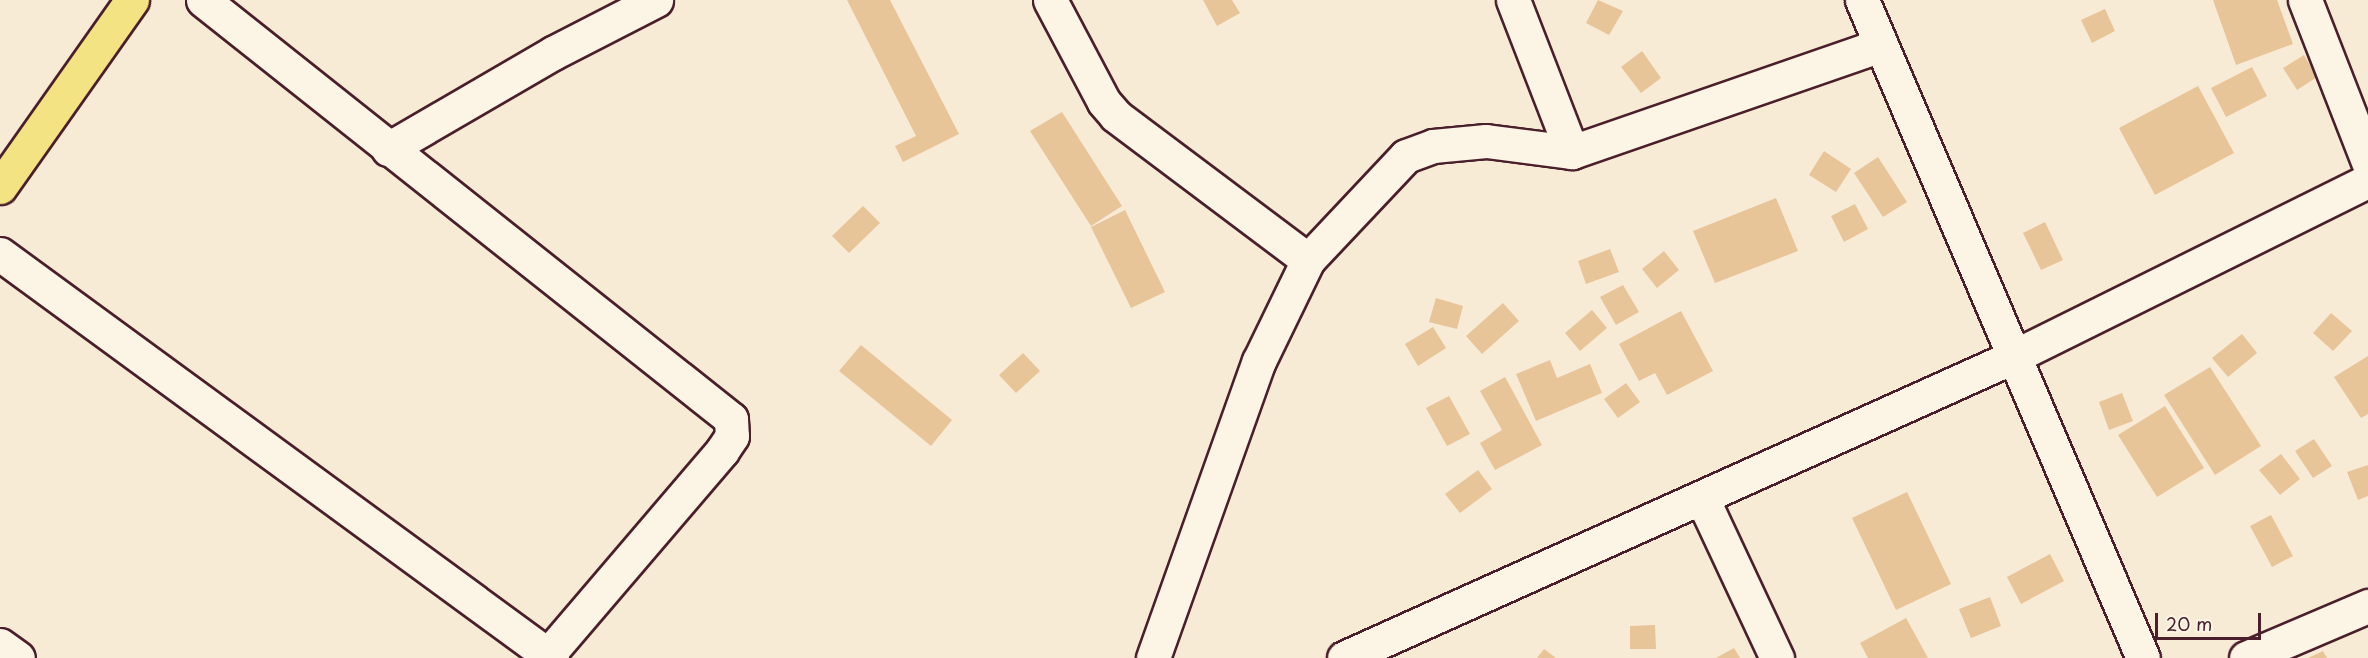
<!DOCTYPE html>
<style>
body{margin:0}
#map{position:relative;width:2368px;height:658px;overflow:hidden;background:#f8ebd6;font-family:"Playpen Sans",sans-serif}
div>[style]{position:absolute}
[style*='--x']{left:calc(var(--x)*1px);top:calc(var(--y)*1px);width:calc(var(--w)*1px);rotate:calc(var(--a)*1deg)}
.building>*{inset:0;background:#e8c499}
.roads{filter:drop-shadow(2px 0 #4a1f2b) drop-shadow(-2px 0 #4a1f2b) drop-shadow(0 2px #4a1f2b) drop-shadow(0 -2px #4a1f2b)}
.minor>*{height:33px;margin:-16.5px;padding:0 16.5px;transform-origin:16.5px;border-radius:16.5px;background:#fcf5e5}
.major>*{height:33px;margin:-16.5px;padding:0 16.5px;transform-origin:16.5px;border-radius:16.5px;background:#f4e382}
span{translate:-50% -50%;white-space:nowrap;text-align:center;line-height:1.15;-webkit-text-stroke:4.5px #fcf5e5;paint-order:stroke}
.scale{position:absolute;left:2155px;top:613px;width:106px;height:27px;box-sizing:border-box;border:3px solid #4a1f2b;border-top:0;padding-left:8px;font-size:18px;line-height:21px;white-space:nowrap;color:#4a1f2b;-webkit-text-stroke:4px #fcf5e5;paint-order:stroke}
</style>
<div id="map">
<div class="building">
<i style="clip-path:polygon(847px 0,890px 0,959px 134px,903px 162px,895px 146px,916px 136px)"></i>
<i style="clip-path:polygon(1203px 0,1232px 0,1240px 13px,1217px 26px)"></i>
<i style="clip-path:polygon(1598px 0,1623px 11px,1609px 35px,1586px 23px)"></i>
<i style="clip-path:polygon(2213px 0,2277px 0,2293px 44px,2236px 65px)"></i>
<i style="clip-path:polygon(2105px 9px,2115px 31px,2092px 43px,2081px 20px)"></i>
<i style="clip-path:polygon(1642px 51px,1661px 78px,1641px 93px,1621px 67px)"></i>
<i style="clip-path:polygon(2304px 55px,2317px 77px,2297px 90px,2283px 68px)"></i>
<i style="clip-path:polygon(2252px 67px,2267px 96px,2226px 117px,2211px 88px)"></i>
<i style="clip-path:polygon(2198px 86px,2234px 153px,2155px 195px,2119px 128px)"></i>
<i style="clip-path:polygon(1062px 112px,1122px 206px,1091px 226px,1030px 131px)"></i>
<i style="clip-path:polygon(1824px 151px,1851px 169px,1836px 192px,1809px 175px)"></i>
<i style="clip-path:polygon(1878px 157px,1907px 202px,1883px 217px,1854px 173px)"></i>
<i style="clip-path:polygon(1776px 198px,1798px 251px,1715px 283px,1693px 231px)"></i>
<i style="clip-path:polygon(1855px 204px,1868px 229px,1844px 242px,1831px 216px)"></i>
<i style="clip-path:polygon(863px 206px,880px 223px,849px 253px,832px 236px)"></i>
<i style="clip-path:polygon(1125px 210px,1165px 292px,1131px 308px,1091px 227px)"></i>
<i style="clip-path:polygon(2045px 222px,2063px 260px,2041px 270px,2023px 233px)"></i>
<i style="clip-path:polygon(1610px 249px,1619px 272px,1586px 284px,1578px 261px)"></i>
<i style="clip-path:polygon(1664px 251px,1679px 270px,1657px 288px,1642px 269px)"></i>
<i style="clip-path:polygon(1623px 285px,1639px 312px,1616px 325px,1600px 297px)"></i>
<i style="clip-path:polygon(1436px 298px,1463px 306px,1457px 329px,1429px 322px)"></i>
<i style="clip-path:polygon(1503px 303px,1519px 321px,1482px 354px,1466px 336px)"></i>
<i style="clip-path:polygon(1592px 310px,1607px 328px,1580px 351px,1565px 333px)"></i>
<i style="clip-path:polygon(1681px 311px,1713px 371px,1667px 395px,1655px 373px,1639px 381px,1619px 344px)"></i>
<i style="clip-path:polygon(2331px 313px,2352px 331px,2333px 351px,2313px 333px)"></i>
<i style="clip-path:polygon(1433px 327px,1446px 348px,1418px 366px,1405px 344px)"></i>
<i style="clip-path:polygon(2242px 334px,2257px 353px,2228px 377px,2212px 358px)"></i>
<i style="clip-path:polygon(861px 345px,952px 420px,931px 446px,839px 371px)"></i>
<i style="clip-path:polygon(1023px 353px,1040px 371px,1016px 393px,999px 375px)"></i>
<i style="clip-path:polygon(2368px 356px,2368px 414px,2361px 418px,2334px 377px)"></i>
<i style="clip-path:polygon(1550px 360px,1557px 378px,1590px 364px,1602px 393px,1536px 421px,1516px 374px)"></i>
<i style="clip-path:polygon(2210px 367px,2261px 446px,2215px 475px,2164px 395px)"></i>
<i style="clip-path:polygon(1505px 377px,1542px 445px,1495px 470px,1480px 443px,1502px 430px,1480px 391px)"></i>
<i style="clip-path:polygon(1626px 383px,1640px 402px,1618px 418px,1604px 399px)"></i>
<i style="clip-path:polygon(2122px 393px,2133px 421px,2109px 430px,2099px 402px)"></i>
<i style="clip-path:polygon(1449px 396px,1470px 434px,1447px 446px,1426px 408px)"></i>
<i style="clip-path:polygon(2165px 406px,2204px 468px,2157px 497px,2118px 435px)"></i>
<i style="clip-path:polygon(2314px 439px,2332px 466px,2313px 478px,2295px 451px)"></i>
<i style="clip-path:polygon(2281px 454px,2300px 479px,2280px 495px,2259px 470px)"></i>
<i style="clip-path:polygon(2368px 465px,2368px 496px,2358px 500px,2347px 472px)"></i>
<i style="clip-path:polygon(1478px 470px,1492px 489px,1460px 513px,1445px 494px)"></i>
<i style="clip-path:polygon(1907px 492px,1951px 584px,1896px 610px,1852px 518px)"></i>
<i style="clip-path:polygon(2271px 515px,2293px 556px,2272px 567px,2250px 526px)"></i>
<i style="clip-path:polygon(2050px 554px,2064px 581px,2021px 604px,2007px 577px)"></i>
<i style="clip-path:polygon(1990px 597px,2001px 626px,1971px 638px,1959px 609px)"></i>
<i style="clip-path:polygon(1906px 618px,1928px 658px,1868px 658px,1860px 643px)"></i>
<i style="clip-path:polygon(1655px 625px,1656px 649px,1630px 649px,1630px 626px)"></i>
<i style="clip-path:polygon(1734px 648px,1740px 658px,1716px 658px)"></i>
<i style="clip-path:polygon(1544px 649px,1556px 658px,1537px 658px)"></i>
<i style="clip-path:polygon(2323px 651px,2327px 658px,2308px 658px)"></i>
</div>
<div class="roads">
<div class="minor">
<i style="--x:203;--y:0;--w:674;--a:38.43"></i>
<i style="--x:731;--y:419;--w:17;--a:87"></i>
<i style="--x:732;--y:436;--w:18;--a:124"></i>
<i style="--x:722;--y:451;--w:272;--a:130.5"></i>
<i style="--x:1050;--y:0;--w:115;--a:62.1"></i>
<i style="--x:1104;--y:102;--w:18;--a:49"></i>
<i style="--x:1116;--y:116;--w:240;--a:36.9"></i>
<i style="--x:1513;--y:0;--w:163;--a:68.8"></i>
<i style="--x:1862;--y:0;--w:715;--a:66.88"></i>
<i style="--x:2305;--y:0;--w:174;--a:68.7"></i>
<i style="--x:388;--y:149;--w:191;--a:-30.2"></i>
<i style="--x:553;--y:53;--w:116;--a:-27.2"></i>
<i style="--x:0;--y:254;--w:684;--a:36.2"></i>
<i style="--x:1702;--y:498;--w:177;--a:64.9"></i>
<i style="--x:0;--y:645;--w:22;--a:36"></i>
<i style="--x:1153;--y:658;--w:315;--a:-70.4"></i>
<i style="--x:1259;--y:361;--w:112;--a:-64.1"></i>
<i style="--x:1308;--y:260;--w:143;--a:-46.7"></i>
<i style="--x:1406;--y:156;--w:29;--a:-20"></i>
<i style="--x:1433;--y:146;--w:53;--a:-5.4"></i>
<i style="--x:1486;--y:141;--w:87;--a:7.3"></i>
<i style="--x:1572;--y:152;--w:327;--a:-19.1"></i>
<i style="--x:1344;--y:658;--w:736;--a:-24.23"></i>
<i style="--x:2015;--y:356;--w:394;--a:-26.4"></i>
<i style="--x:2246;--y:658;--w:133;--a:-23.1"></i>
</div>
<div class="major">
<i style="--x:0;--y:187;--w:229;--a:-54.8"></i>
</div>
</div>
<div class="scale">20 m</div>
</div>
